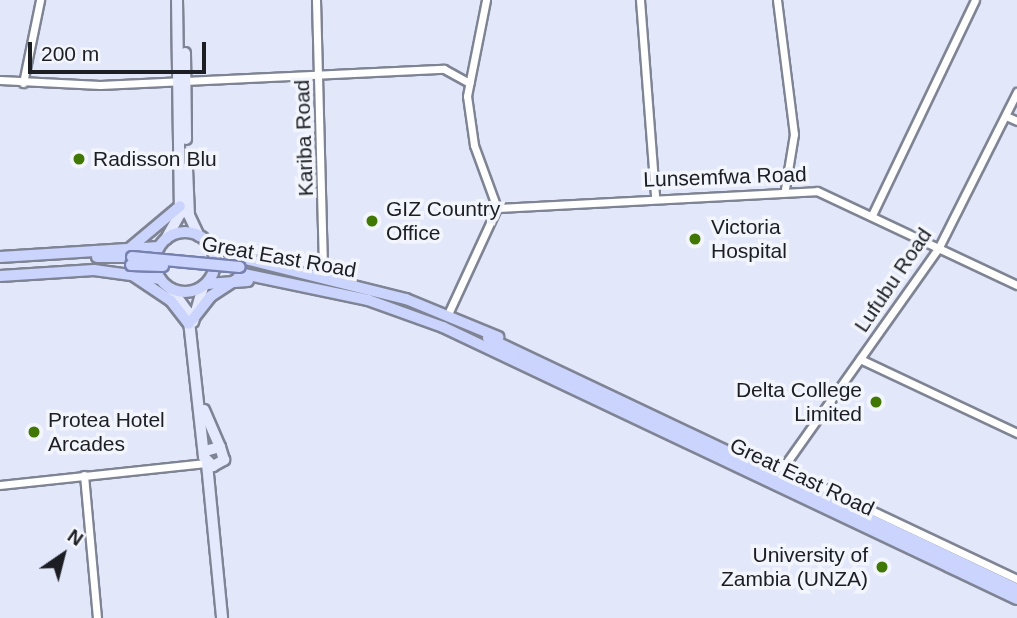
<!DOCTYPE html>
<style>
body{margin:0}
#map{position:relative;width:1017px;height:618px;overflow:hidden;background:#e3e7fa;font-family:Arial,sans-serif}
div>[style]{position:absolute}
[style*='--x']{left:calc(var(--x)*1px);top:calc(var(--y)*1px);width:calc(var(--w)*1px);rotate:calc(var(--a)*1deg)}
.roads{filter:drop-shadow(2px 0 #7f8494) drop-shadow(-2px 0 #7f8494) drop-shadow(0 2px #7f8494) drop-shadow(0 -2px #7f8494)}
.minor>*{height:7px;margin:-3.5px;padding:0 3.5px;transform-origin:3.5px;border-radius:3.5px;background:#fff}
.secondary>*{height:10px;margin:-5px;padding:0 5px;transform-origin:5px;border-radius:5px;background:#e5e9fe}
.primary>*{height:10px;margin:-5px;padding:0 5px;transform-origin:5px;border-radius:5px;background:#cbd4fc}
.primary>.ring{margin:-5px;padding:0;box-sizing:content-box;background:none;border:10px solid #cbd4fc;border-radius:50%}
.bridges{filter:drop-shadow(2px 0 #7781af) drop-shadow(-2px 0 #7781af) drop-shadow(0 2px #7781af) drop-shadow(0 -2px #7781af)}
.primary-bridge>*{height:10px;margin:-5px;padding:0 5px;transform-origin:5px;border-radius:5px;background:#cbd4fc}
.dots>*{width:19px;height:19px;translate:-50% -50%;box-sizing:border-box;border:4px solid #f3f5fc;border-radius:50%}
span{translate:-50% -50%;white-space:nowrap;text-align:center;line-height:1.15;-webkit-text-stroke:7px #f3f5fc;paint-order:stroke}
.street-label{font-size:21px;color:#1c1e24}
.poi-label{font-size:21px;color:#1c1e24}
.left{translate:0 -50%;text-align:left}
.right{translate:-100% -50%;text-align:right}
.north{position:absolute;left:28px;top:520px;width:70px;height:70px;-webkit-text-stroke:5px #f3f5fc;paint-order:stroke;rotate:35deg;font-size:19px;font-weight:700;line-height:28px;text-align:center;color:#1c1e24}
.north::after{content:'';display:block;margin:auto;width:24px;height:32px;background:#1c1e24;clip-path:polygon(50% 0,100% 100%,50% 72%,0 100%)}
.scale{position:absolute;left:28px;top:42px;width:178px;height:32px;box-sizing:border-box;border:4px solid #1c1e24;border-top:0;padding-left:9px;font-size:21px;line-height:24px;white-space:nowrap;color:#1c1e24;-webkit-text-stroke:5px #f3f5fc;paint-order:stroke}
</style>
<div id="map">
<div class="roads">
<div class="minor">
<i style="--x:316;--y:0;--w:275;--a:88.5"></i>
<i style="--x:640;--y:0;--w:198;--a:85.6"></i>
<i style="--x:777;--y:0;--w:135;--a:82.8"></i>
<i style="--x:794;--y:134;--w:56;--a:99.3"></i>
<i style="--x:0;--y:80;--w:100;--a:2.9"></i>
<i style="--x:100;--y:85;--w:344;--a:-2.7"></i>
<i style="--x:444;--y:69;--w:29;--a:29"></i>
<i style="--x:23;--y:83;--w:85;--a:-78.4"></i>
<i style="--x:1006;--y:116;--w:12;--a:24"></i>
<i style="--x:497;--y:208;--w:320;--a:-3"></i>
<i style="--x:817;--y:191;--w:221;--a:25.2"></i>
<i style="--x:872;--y:215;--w:238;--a:-64.4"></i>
<i style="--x:448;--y:314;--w:117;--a:-65.2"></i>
<i style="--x:497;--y:208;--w:67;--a:-110.1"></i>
<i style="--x:474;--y:145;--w:49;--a:-98.1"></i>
<i style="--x:467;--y:96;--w:98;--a:-78.8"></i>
<i style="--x:860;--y:359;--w:174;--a:25.2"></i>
<i style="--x:782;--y:468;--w:260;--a:25.3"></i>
<i style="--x:84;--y:475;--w:144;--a:84.8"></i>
<i style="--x:777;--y:476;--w:278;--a:-54.7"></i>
<i style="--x:938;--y:249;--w:176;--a:-63.3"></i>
<i style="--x:0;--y:485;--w:208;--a:-6.1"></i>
</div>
<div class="secondary">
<i style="--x:185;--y:53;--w:86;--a:89.3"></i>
<i style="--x:187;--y:168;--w:47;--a:87.6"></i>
<i style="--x:189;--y:215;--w:23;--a:65"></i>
<i style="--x:166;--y:239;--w:29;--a:-61"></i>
<i style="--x:180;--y:214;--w:214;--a:-90.8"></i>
<i style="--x:171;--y:289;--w:29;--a:54"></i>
<i style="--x:188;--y:312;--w:146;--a:83.7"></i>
<i style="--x:204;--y:457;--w:13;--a:45"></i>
<i style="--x:213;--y:466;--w:13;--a:-29"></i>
<i style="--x:224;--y:460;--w:14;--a:-107"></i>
<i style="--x:220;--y:447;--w:16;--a:165"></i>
<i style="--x:193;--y:322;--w:36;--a:-74"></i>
<i style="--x:204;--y:410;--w:40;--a:66.6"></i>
<i style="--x:207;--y:464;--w:155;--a:84.4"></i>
</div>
<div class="primary">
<i class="ring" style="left:155px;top:232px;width:50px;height:50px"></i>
<i style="--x:207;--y:241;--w:42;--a:25.3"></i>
<i style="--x:245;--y:259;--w:166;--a:14"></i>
<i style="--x:406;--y:299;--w:100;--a:22.4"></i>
<i style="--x:130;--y:248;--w:65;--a:-40"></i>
<i style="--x:0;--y:257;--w:159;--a:-3.6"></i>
<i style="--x:97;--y:257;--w:35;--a:0"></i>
<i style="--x:239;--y:273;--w:132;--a:11.8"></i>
<i style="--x:368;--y:300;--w:80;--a:19.8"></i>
<i style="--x:443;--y:327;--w:635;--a:25.35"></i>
<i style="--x:0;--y:276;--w:94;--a:-3.7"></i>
<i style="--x:94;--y:270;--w:67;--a:7.8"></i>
<i style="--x:134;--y:276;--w:45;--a:34"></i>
<i style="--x:171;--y:301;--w:29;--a:52"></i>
<i style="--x:207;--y:284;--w:41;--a:-4.2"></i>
<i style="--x:193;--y:319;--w:29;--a:-52"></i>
<i style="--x:211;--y:296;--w:31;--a:-33"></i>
<i style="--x:488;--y:338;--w:586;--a:25.38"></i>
</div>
</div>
<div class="bridges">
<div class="primary-bridge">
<i style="--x:132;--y:257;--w:108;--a:5.3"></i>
<i style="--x:131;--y:265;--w:32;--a:2"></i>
</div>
</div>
<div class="dots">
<i style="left:79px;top:159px;background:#417705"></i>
<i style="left:372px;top:221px;background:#417705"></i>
<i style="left:695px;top:239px;background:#417705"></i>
<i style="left:876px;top:402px;background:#417705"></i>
<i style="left:34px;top:432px;background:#417705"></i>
<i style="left:882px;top:567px;background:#417705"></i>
</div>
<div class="street-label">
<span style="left:304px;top:138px;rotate:-92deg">Kariba Road</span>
<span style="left:725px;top:177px;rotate:-2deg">Lunsemfwa Road</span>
<span style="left:279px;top:257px;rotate:10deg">Great East Road</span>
<span style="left:893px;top:280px;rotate:-56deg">Lufubu Road</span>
<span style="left:802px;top:477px;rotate:25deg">Great East Road</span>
</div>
<div class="poi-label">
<span class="left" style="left:93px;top:159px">Radisson Blu</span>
<span class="left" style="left:386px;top:221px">GIZ Country<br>Office</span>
<span class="left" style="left:711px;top:239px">Victoria<br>Hospital</span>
<span class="right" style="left:862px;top:402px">Delta College<br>Limited</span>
<span class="left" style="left:48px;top:432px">Protea Hotel<br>Arcades</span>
<span class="right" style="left:868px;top:567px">University of<br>Zambia (UNZA)</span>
</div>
<div class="north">N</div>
<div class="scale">200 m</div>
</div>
